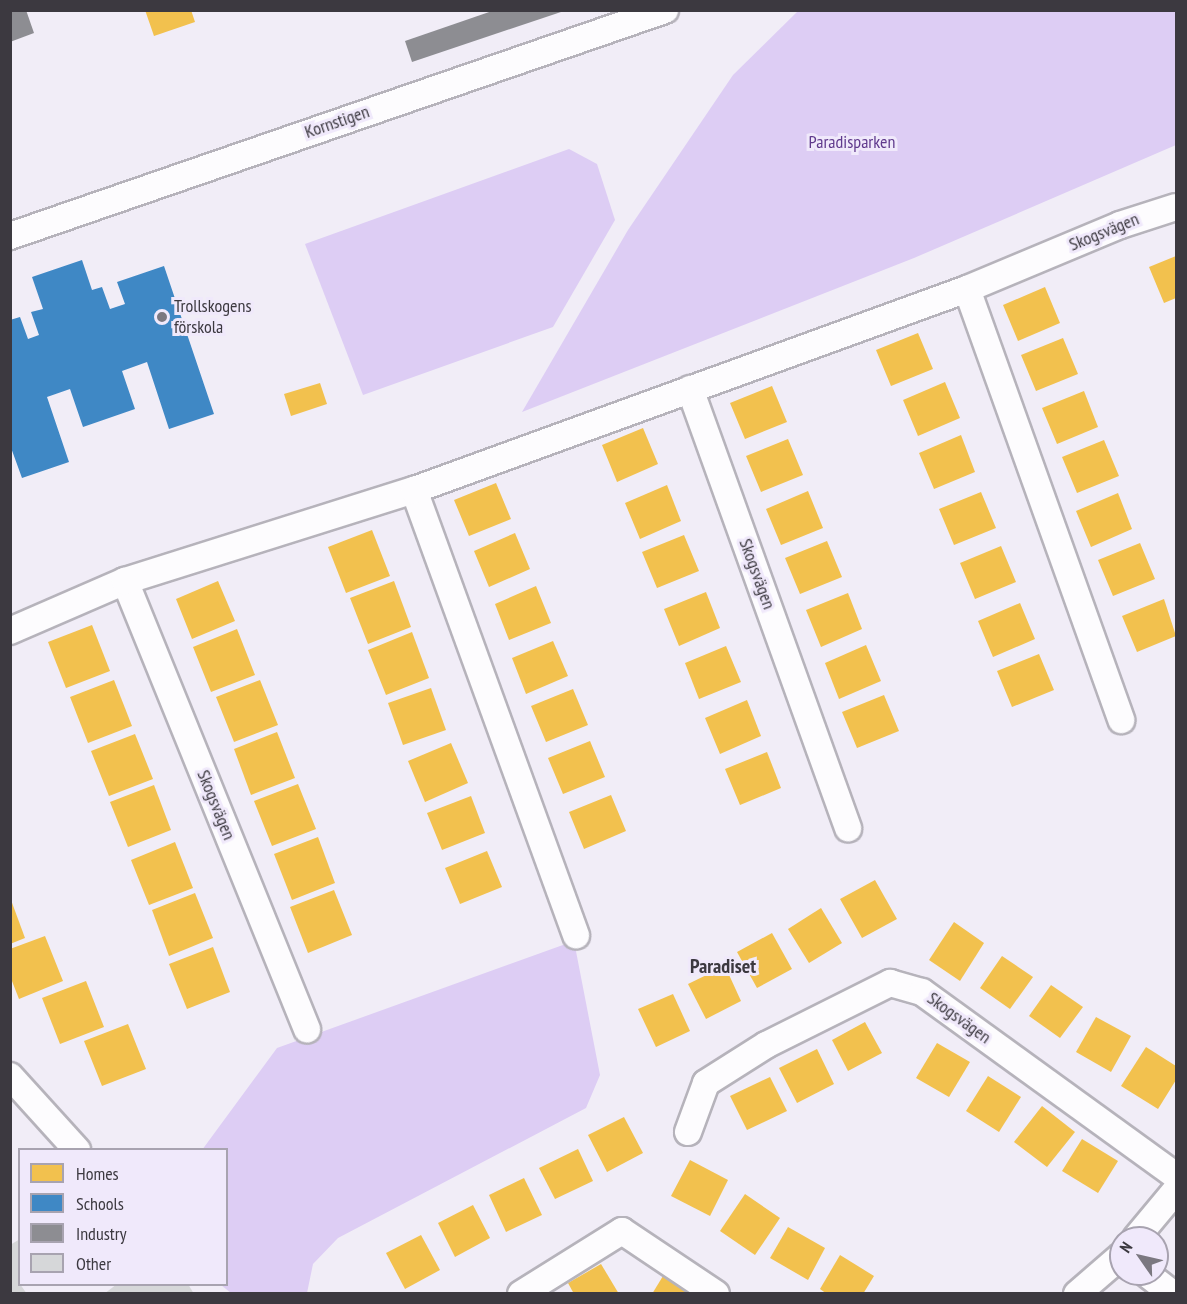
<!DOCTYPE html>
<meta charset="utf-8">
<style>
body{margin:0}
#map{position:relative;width:1187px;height:1304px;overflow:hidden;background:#f1edf7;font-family:"PT Sans Narrow",sans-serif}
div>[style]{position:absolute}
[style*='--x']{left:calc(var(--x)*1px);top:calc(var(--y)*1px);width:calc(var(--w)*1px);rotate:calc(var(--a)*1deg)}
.green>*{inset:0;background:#ddcdf4}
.homes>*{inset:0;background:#f2c14e}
.schools>*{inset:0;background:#3f88c5}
.industry>*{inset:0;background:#8d8d92}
.building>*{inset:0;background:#d6d7d9}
.roads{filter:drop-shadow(2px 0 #b6b3bb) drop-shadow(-2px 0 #b6b3bb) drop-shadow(0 2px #b6b3bb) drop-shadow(0 -2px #b6b3bb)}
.street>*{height:26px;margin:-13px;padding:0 13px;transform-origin:13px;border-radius:13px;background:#fdfcfe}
.dots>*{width:16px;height:16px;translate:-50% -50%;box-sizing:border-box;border:3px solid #f0e9fb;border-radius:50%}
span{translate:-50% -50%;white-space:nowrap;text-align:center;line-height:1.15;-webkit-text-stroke:6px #f0e9fb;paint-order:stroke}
.street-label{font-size:18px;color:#3c3940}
.park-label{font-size:18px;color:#603a8d}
.poi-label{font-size:18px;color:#3c3940}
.left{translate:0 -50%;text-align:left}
.neighbourhood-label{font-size:20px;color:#3c3940;font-weight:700}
.frame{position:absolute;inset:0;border:12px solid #3c3940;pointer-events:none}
.legend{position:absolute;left:18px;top:1148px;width:210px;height:138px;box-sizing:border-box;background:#f0e9fb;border:2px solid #a8a3b0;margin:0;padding:8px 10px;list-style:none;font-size:18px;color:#3c3940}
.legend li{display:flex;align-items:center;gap:12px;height:30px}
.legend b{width:30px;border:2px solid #a8a3b0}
.north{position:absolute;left:1109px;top:1226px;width:60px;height:60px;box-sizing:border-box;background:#f0e9fb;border:2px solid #a8a3b0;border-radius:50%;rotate:304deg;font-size:16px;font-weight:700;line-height:24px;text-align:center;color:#3c3940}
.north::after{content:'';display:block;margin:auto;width:21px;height:27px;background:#7b7880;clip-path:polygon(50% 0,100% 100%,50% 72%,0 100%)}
</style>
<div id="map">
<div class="green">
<i style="clip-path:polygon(798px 11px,1176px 11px,1176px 145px,914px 258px,522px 412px,628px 230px,733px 75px)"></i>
<i style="clip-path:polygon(569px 149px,597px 164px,615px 220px,553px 327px,363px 395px,305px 244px)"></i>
<i style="clip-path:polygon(574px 941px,600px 1075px,586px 1108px,338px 1238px,313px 1264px,307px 1293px,231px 1293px,221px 1285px,226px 1284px,226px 1150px,202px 1150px,277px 1048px)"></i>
</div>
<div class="homes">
<i style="clip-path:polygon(145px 10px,191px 10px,195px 22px,154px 36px)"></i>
<i style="clip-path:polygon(1176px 256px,1176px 298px,1164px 303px,1149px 267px)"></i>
<i style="clip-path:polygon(1045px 287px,1060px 323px,1018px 341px,1003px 305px)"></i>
<i style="clip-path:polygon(918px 333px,933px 369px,891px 386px,876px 350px)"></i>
<i style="clip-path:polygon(1063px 338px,1078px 374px,1036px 391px,1021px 355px)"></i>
<i style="clip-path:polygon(945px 382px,960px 418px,918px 436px,903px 400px)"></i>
<i style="clip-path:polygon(320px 383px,327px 404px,291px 416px,284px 394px)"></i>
<i style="clip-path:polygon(772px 386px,787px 422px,745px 439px,730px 403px)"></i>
<i style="clip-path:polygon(1084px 391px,1098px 427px,1057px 444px,1042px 408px)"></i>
<i style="clip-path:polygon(643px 428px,658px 464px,617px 482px,602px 445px)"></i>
<i style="clip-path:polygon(961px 435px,975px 472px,934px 489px,919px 453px)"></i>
<i style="clip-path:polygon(788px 439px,803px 475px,761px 492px,746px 456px)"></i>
<i style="clip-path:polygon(1104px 440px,1119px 476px,1077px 493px,1062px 457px)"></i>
<i style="clip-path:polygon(496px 483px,511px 519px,469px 536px,454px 500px)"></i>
<i style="clip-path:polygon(667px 485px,681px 521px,640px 539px,625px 503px)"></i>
<i style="clip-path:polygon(808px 491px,823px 528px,781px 545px,766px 509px)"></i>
<i style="clip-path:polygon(981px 492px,996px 528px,954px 545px,939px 509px)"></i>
<i style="clip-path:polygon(1118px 493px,1132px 529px,1091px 547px,1076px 511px)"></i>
<i style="clip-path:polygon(372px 530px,390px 576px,346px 593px,328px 547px)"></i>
<i style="clip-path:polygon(515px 533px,530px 569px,489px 587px,474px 551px)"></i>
<i style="clip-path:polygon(684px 535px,699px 571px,657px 588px,642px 552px)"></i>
<i style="clip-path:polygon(827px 541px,842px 577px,800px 594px,785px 558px)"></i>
<i style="clip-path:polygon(1140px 543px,1155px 579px,1113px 596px,1098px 560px)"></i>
<i style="clip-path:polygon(1001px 546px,1016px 582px,975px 599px,960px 563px)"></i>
<i style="clip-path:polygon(218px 581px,235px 621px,192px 639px,176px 599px)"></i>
<i style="clip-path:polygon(394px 581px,411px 627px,368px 644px,350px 598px)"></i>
<i style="clip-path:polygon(536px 586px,551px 623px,509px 640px,495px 604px)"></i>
<i style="clip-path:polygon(706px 592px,720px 628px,679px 646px,664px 609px)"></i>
<i style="clip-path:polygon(848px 593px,862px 629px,821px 647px,806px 610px)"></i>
<i style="clip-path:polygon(1164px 599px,1176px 636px,1137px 652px,1122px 616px)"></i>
<i style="clip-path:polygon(1020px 603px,1035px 639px,993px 657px,978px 621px)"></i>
<i style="clip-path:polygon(92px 625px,110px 671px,66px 688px,48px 642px)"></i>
<i style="clip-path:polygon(237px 629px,255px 675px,211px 692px,193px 647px)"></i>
<i style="clip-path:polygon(412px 632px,429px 678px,386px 695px,368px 650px)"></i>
<i style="clip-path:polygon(553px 641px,568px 676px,526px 694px,512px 658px)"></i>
<i style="clip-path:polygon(866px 645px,881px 681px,839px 699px,825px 663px)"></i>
<i style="clip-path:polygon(726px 646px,741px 682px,699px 699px,685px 663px)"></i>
<i style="clip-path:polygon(1039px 654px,1054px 690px,1012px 707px,997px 671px)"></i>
<i style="clip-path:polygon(114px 680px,132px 726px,88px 743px,70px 697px)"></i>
<i style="clip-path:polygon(260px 680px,278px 725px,234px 742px,216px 697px)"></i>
<i style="clip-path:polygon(431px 688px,446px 730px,403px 745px,388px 703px)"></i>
<i style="clip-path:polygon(573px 689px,588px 725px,546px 742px,531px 706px)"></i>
<i style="clip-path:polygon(884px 695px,899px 731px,857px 748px,842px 712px)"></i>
<i style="clip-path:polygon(747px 700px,761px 736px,720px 754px,705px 718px)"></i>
<i style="clip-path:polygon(277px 732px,295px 778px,251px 795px,234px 749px)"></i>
<i style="clip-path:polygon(135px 734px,153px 779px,109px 796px,91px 751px)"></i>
<i style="clip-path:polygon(590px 741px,605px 777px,563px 794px,548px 758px)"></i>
<i style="clip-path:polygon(451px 743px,468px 783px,425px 802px,408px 761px)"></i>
<i style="clip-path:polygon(767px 752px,781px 788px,740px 805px,725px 769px)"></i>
<i style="clip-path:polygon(298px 784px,316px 829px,272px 846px,254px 801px)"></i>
<i style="clip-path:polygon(154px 785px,171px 830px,128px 847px,110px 802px)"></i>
<i style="clip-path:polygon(611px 795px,626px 831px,584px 849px,569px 812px)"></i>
<i style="clip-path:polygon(471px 796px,485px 833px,442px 850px,427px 813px)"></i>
<i style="clip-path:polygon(318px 837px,335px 883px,292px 900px,274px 854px)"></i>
<i style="clip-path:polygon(175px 842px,193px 888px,149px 905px,131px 860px)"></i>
<i style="clip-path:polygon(487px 851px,502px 887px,460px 904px,445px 868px)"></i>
<i style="clip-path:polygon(875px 880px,897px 919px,862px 938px,840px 899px)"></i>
<i style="clip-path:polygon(334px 890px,352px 935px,308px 953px,290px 907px)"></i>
<i style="clip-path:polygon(195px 893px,213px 938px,169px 956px,152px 910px)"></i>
<i style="clip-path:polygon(11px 900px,25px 938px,10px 944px,10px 901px)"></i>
<i style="clip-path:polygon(821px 908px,842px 943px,809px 963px,788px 929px)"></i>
<i style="clip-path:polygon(954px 922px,984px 943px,960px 981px,929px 960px)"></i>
<i style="clip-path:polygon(772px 933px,792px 969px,757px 988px,737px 952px)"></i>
<i style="clip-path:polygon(45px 936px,63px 981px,19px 999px,10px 976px,10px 949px)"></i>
<i style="clip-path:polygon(213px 947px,230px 992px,187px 1009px,169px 964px)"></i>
<i style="clip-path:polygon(1002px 956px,1033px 977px,1010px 1009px,980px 988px)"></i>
<i style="clip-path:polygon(725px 966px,741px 1001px,706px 1019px,688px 984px)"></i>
<i style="clip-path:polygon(86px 981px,104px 1027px,60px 1044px,42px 998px)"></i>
<i style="clip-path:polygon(1051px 985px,1083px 1007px,1060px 1038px,1029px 1016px)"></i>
<i style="clip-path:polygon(673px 994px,690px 1031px,656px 1047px,638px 1009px)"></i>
<i style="clip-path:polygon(1096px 1017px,1131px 1036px,1111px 1072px,1076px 1052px)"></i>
<i style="clip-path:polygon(865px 1022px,882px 1053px,848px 1071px,832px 1040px)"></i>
<i style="clip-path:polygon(128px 1024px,146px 1069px,102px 1086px,84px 1041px)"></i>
<i style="clip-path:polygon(937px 1043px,970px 1062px,949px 1097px,916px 1078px)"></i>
<i style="clip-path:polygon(1146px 1047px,1176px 1066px,1176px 1080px,1158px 1109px,1121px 1086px)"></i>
<i style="clip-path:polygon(817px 1049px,834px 1084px,797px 1103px,779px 1068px)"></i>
<i style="clip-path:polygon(988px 1076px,1021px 1097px,999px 1132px,966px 1111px)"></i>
<i style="clip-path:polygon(770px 1077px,787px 1111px,747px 1130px,730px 1096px)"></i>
<i style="clip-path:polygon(1042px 1106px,1075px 1132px,1047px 1167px,1014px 1142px)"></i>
<i style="clip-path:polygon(624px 1117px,643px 1153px,607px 1172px,588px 1135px)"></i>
<i style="clip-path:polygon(1082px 1139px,1118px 1161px,1098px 1193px,1062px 1171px)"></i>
<i style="clip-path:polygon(578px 1149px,593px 1181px,555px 1199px,539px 1168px)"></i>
<i style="clip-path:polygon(690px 1160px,728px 1180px,710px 1216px,671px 1196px)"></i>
<i style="clip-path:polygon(524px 1178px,542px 1215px,506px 1232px,489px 1195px)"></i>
<i style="clip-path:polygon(745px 1194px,780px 1218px,755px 1255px,720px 1231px)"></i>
<i style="clip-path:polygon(473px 1205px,490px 1238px,455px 1257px,438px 1223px)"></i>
<i style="clip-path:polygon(788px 1227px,825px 1248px,808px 1280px,770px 1258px)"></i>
<i style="clip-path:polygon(421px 1235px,440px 1270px,405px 1289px,386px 1253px)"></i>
<i style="clip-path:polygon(840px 1255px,874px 1276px,863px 1294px,827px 1294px,820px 1289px)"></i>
<i style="clip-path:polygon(601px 1264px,619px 1294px,574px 1294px,568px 1283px)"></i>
<i style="clip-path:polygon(663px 1276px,692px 1294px,652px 1294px)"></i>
</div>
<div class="schools">
<i style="clip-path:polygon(82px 260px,92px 290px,102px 287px,110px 309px,125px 304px,117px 282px,164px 266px,214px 414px,169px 429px,147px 362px,122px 371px,135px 409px,83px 427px,70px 389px,47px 397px,69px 462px,22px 478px,10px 445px,10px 320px,20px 317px,28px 339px,39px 335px,31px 312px,43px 309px,32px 277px)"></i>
</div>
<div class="industry">
<i style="clip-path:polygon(10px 10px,26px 10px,34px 33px,10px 42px)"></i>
<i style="clip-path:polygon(495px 10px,564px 11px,412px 62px,405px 41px)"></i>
</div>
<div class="building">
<i style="clip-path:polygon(20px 1239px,20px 1284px,27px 1294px,10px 1294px,10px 1245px)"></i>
<i style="clip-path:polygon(117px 1284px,188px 1284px,194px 1294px,104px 1294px)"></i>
</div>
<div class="roads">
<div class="street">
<i style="--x:10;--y:236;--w:693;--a:-19.04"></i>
<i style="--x:967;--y:289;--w:458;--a:70.3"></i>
<i style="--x:690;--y:389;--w:467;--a:70.2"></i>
<i style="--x:414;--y:490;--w:474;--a:70"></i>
<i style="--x:125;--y:581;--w:484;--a:67.9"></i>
<i style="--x:10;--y:631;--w:125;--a:-23.5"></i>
<i style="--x:125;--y:581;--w:303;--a:-17.5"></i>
<i style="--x:414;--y:490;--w:588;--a:-19.97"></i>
<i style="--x:967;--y:289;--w:166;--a:-22.7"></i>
<i style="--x:1120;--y:225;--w:59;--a:-17.8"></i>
<i style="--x:10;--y:1076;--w:100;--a:47.8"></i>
<i style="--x:688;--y:1132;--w:52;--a:-69.8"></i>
<i style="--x:706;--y:1083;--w:71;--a:-32.3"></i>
<i style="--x:766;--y:1045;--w:139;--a:-26.6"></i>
<i style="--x:890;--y:983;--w:33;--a:16"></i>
<i style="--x:922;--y:992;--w:314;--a:35.9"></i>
<i style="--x:1136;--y:1238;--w:62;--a:-50.2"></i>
<i style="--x:1147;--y:1274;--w:33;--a:38"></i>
<i style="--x:521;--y:1294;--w:119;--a:-32"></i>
<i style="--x:622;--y:1231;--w:113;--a:33.8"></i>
<i style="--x:1077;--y:1294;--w:58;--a:-40.8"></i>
</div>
</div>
<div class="dots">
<i style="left:162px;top:317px;background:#7b7880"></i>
</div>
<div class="street-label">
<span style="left:337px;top:122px;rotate:-19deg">Kornstigen</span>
<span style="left:1104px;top:232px;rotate:-22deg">Skogsvägen</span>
<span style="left:757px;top:574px;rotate:70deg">Skogsvägen</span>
<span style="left:216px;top:805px;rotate:68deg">Skogsvägen</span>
<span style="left:959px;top:1018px;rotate:36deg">Skogsvägen</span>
</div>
<div class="park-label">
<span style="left:852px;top:142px">Paradisparken</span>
</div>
<div class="poi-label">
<span class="left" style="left:174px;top:317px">Trollskogens<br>förskola</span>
</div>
<div class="neighbourhood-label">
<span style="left:723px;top:966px">Paradiset</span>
</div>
<div class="frame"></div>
<ul class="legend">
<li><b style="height:16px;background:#f2c14e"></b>Homes</li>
<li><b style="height:16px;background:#3f88c5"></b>Schools</li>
<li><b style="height:16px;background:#8d8d92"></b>Industry</li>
<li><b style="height:16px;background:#d6d7d9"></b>Other</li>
</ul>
<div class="north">N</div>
</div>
